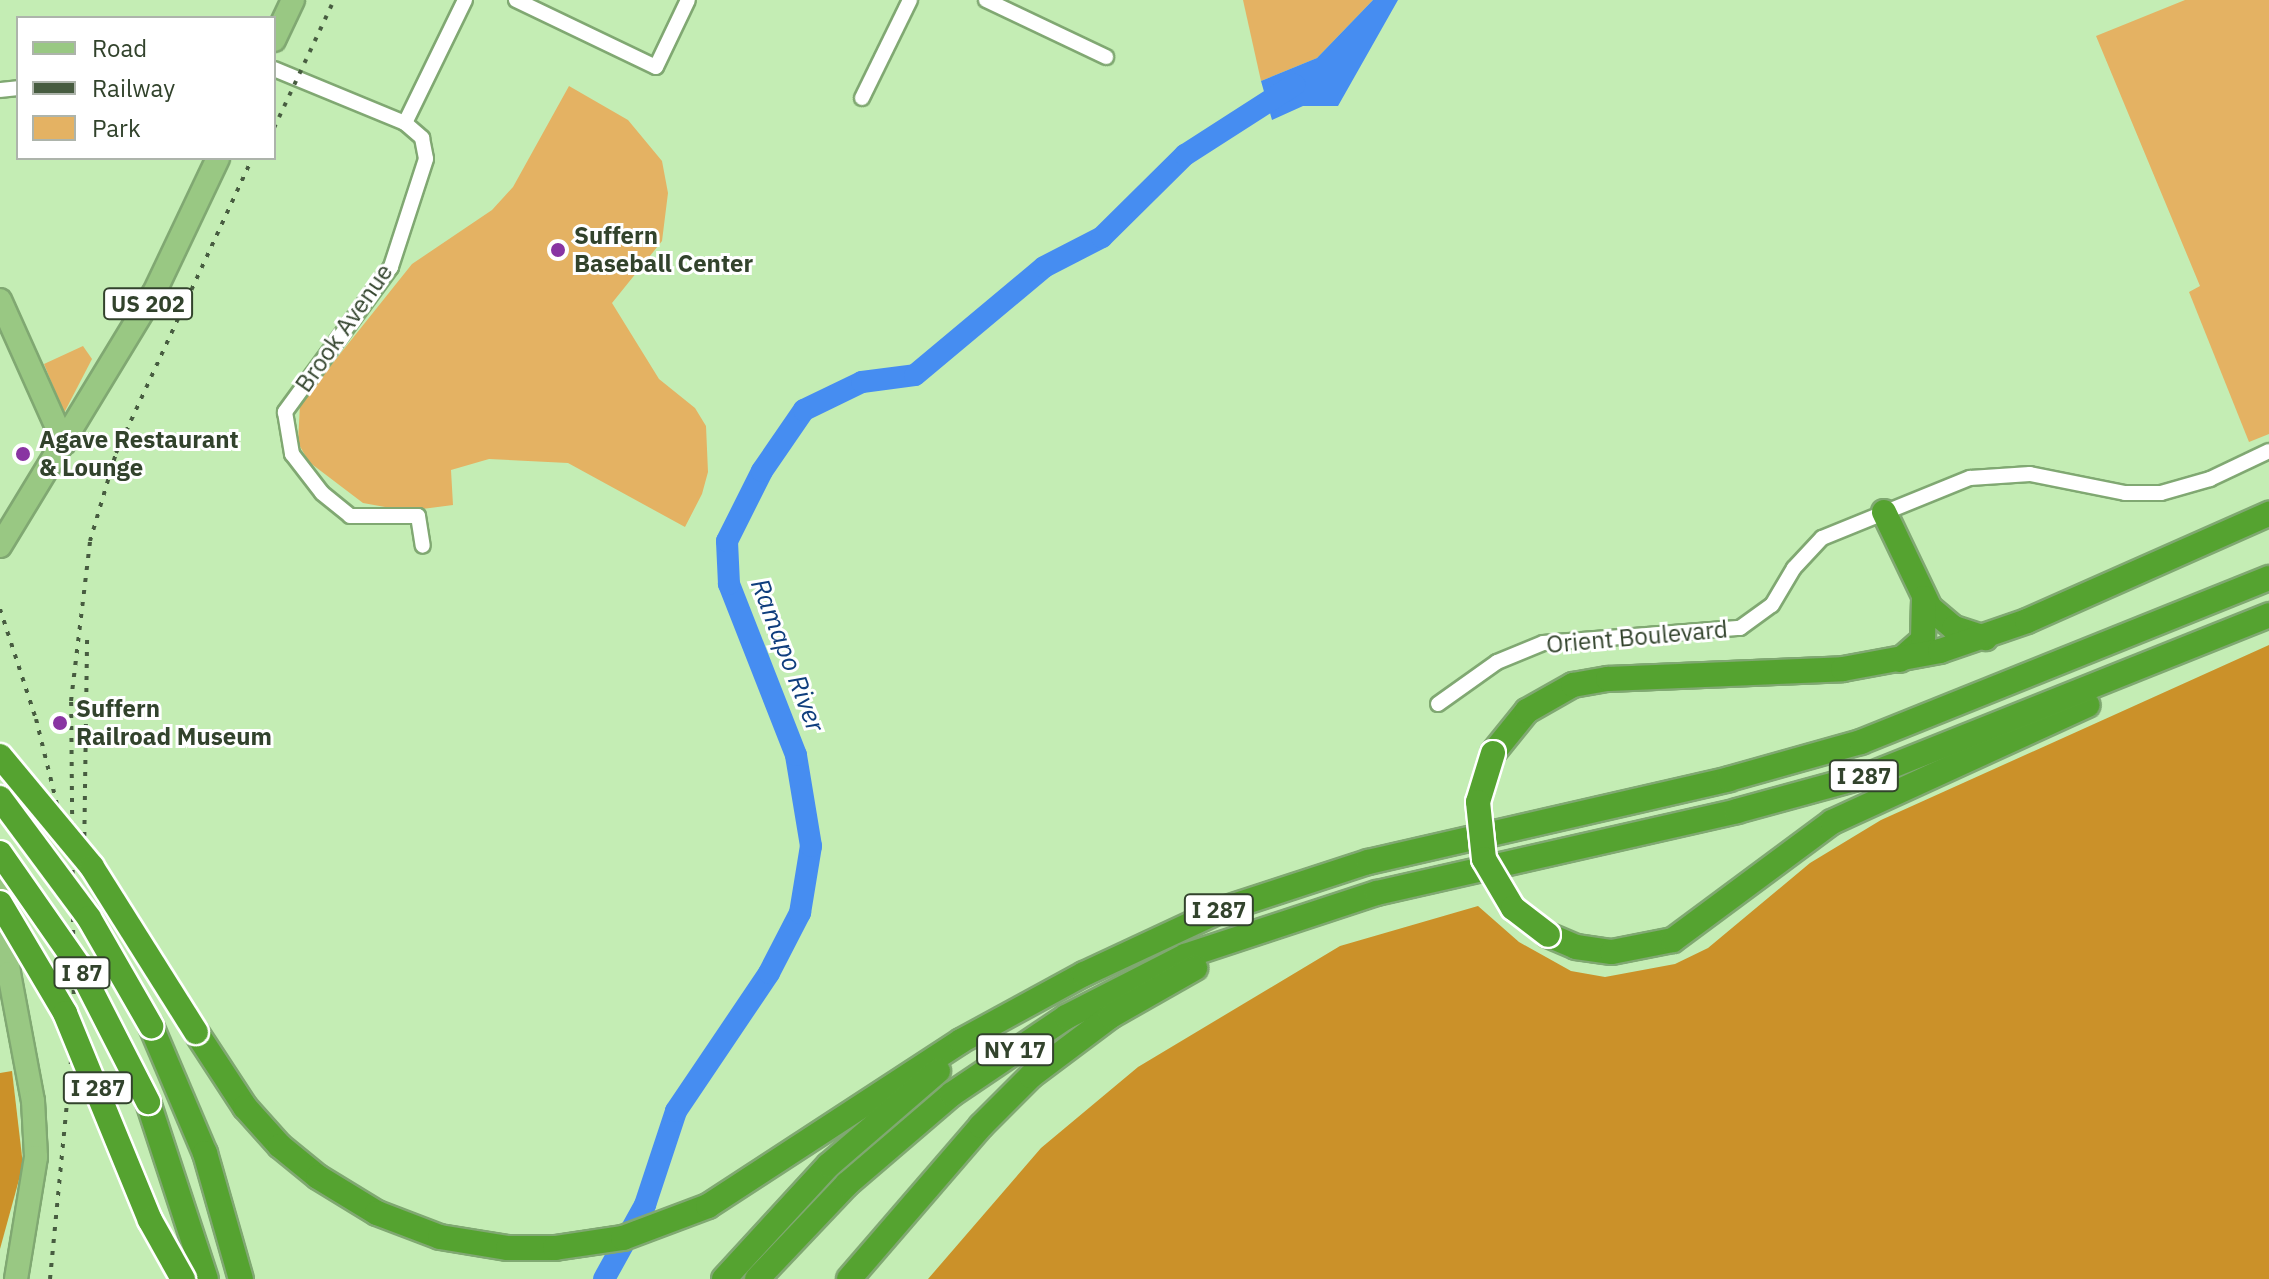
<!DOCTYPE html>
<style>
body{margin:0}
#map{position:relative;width:2269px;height:1279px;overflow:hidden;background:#c4edb4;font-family:"IBM Plex Sans",sans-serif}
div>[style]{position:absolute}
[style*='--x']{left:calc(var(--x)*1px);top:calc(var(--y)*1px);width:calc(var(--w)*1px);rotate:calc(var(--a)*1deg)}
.green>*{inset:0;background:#e4b263}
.forest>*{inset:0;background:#cb9129}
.water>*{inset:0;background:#468df1}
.river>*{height:22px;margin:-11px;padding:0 11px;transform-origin:11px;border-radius:11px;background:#468df1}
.roads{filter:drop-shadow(2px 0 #80a872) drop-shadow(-2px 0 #80a872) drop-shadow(0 2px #80a872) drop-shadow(0 -2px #80a872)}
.minor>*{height:14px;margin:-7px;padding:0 7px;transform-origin:7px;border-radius:7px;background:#fff}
.primary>*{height:22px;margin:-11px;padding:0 11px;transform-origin:11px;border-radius:11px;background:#99c883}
.motorway>*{height:24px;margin:-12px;padding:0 12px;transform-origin:12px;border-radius:12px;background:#55a330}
.rail>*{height:4px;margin-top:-2px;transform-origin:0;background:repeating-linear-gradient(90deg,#475c40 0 4px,transparent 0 12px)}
.bridges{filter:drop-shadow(2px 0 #fff) drop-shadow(-2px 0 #fff) drop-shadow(0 2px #fff) drop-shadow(0 -2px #fff)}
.motorway-bridge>*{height:24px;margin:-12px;padding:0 12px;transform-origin:12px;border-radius:12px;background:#55a330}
.dots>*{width:22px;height:22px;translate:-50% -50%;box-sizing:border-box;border:4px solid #fff;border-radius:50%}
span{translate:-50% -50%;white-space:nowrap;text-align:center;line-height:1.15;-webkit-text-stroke:6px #fff;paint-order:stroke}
.shield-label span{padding:2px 6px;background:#fff;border:2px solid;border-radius:6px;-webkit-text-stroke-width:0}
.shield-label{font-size:22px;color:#32432c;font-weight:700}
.poi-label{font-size:24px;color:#32432c;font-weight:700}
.left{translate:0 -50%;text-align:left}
.street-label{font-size:24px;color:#32432c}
.water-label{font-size:26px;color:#0f3e7d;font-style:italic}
.legend{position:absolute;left:16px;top:16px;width:260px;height:144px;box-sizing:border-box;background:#fff;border:2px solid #adb4ab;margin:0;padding:10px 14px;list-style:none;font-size:24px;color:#32432c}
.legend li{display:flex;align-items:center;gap:16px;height:40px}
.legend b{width:40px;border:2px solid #adb4ab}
</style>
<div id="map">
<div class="green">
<i style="clip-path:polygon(1243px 0,1373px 0,1317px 58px,1261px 81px)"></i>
<i style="clip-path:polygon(2185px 0,2269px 0,2269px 434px,2249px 442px,2189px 292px,2200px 286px,2096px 36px)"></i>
<i style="clip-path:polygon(569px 86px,628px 120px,662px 161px,668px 193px,662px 241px,612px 303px,659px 379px,695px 408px,706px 426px,708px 472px,702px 494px,685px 527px,568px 463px,489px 459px,451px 470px,453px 505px,407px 511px,363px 503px,309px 462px,298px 443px,300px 404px,412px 264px,492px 210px,513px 187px)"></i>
<i style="clip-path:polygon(83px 346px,92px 359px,64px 413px,44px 364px)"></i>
</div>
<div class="forest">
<i style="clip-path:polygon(2269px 645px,2269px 1279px,928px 1279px,1041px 1148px,1138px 1067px,1340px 946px,1478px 906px,1519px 942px,1571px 971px,1605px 977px,1675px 964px,1708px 948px,1810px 863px,1881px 820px)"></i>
<i style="clip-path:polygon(12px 1071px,23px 1165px,0 1249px,0 1073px)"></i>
</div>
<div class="water">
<i style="clip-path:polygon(1373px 0,1398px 0,1338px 106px,1303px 106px,1272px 120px,1261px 81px,1317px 58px)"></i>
</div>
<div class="river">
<i style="--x:604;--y:1279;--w:85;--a:-61"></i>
<i style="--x:645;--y:1205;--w:99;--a:-71.7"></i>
<i style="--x:676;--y:1111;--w:166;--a:-56"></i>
<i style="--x:769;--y:973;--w:68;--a:-62.7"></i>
<i style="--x:800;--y:913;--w:68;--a:-80.7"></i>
<i style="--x:811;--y:846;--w:92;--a:-99.4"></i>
<i style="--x:796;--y:755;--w:184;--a:-111.4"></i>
<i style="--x:729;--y:584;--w:43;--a:-92.7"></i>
<i style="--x:727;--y:541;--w:78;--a:-63.4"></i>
<i style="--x:762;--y:471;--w:74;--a:-55.5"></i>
<i style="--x:804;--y:410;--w:64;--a:-25.8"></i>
<i style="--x:862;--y:382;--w:53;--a:-7.5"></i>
<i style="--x:915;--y:375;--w:168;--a:-39.9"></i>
<i style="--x:1044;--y:267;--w:65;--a:-27.3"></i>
<i style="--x:1102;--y:237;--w:117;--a:-44.7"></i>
<i style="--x:1185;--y:155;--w:130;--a:-32.7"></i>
</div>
<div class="roads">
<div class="minor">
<i style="--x:516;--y:0;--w:155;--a:25.6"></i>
<i style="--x:656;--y:67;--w:74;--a:-64.5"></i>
<i style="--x:986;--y:0;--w:133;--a:25.4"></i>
<i style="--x:274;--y:69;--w:142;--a:22.4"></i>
<i style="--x:405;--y:123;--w:23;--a:41"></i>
<i style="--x:422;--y:138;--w:21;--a:79"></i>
<i style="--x:426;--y:159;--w:114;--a:108"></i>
<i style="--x:391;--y:267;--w:180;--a:126.2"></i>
<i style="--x:285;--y:412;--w:43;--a:80.5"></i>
<i style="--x:292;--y:454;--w:49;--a:52.4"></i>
<i style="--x:322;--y:493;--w:36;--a:39"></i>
<i style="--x:350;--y:516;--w:68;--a:0"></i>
<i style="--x:418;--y:516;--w:30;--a:81"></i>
<i style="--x:0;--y:90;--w:18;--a:-6"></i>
<i style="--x:862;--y:98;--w:109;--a:-63.9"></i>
<i style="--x:405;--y:123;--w:137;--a:-64"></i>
<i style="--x:1438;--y:704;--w:72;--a:-35.4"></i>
<i style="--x:1497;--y:662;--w:50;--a:-22.4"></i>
<i style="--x:1543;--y:643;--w:198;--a:-4.4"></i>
<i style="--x:1740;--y:628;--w:39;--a:-36"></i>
<i style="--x:1772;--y:605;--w:43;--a:-59.3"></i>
<i style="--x:1794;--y:568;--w:41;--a:-47"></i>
<i style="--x:1822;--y:538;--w:160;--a:-22.1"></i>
<i style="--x:1970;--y:478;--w:60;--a:-3.8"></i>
<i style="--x:2030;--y:474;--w:97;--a:11.3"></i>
<i style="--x:2125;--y:493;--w:36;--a:0"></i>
<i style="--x:2161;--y:493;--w:51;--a:-15.9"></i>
<i style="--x:2210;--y:479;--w:65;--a:-25.4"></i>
</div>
<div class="primary">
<i style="--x:274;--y:40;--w:44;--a:-64.6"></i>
<i style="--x:0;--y:300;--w:157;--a:65.9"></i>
<i style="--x:0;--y:546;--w:296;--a:-58.7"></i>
<i style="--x:154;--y:293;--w:149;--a:-64.6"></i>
<i style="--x:0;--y:886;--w:87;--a:84.1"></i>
<i style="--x:9;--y:973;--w:130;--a:79.4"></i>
<i style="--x:33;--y:1101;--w:56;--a:86.9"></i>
<i style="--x:36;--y:1157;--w:124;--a:99.3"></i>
</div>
<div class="motorway">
<i style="--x:1884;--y:512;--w:106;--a:64.4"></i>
<i style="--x:1930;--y:608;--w:31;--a:40"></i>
<i style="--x:1954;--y:628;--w:33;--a:18"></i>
<i style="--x:1900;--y:660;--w:30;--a:-41"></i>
<i style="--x:1923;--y:640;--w:42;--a:-88.6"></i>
<i style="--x:1493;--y:753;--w:54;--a:-51"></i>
<i style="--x:1527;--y:711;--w:53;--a:-29.5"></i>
<i style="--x:1573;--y:685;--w:36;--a:-10"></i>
<i style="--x:1608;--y:679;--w:235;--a:-2.4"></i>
<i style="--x:1843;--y:669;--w:99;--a:-10.5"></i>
<i style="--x:1940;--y:651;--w:92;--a:-19"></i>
<i style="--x:2027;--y:621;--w:265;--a:-23.9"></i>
<i style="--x:1548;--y:935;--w:30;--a:23"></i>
<i style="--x:1576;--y:947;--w:36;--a:8"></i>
<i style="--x:1612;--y:952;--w:62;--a:-11.1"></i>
<i style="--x:1673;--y:940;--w:198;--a:-36.6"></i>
<i style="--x:1832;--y:822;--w:281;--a:-24.6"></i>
<i style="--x:151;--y:1026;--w:138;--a:67"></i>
<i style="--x:205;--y:1153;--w:131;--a:74.1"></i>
<i style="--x:196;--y:1032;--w:90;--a:56.8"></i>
<i style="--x:245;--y:1107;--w:52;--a:48.1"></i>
<i style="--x:280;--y:1146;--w:49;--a:39.2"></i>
<i style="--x:318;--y:1177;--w:69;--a:31.4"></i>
<i style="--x:377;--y:1213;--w:67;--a:20.9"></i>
<i style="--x:440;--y:1237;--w:69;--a:9.2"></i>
<i style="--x:508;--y:1248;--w:47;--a:0"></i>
<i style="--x:555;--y:1248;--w:69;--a:-8.4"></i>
<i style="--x:623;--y:1238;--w:91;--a:-20.6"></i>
<i style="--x:708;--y:1206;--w:302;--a:-33.1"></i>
<i style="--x:961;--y:1041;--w:140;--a:-28.6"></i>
<i style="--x:1084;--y:974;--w:151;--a:-25"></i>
<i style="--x:1221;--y:910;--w:155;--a:-18.1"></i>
<i style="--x:1368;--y:862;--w:370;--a:-12.9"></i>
<i style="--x:1729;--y:779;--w:137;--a:-15.7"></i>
<i style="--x:1861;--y:742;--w:440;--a:-21.9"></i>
<i style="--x:148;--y:1102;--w:186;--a:71.9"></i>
<i style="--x:724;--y:1279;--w:155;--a:-47.4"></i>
<i style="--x:829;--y:1165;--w:144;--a:-40.8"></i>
<i style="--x:757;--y:1279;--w:131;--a:-46.5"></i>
<i style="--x:847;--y:1184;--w:138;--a:-40.6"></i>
<i style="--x:952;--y:1094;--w:138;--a:-34"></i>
<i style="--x:1066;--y:1017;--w:134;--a:-27.1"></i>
<i style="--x:1185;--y:956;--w:202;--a:-18.2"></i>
<i style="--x:1377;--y:893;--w:369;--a:-12.8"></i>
<i style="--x:1737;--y:811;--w:140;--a:-15.3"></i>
<i style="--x:1872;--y:774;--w:428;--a:-21.8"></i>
<i style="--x:849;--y:1279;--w:202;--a:-49.2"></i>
<i style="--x:981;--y:1126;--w:71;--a:-45"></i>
<i style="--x:1031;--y:1076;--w:100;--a:-36.9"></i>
<i style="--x:1111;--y:1016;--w:97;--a:-29.7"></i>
</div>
</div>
<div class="rail">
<i style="--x:274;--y:128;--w:141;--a:-64.9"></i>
<i style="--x:0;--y:609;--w:116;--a:71.9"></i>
<i style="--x:36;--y:719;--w:109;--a:76.2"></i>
<i style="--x:84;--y:860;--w:220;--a:-89.2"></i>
<i style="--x:50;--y:1279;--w:250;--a:-84.5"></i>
<i style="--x:74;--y:1030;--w:329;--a:-90.5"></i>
<i style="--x:71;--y:701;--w:161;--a:-83.2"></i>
<i style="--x:90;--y:541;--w:92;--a:-73.5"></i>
<i style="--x:116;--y:453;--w:325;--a:-65.2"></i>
</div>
<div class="bridges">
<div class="motorway-bridge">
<i style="--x:1493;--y:753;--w:51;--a:107"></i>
<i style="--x:1478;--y:802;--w:57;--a:84"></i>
<i style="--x:1484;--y:859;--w:57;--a:59.4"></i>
<i style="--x:1513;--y:908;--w:44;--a:37.6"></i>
<i style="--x:0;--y:756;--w:144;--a:50.3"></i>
<i style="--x:92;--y:867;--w:195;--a:57.8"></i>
<i style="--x:0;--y:798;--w:149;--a:53.4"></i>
<i style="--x:89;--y:918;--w:125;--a:60.1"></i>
<i style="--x:0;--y:853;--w:136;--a:55.1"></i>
<i style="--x:78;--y:965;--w:154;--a:62.9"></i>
<i style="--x:0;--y:903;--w:128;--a:59.4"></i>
<i style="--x:65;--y:1013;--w:224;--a:67.7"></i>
<i style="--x:150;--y:1220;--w:68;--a:60.8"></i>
</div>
</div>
<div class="dots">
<i style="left:558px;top:250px;background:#8934a2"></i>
<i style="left:23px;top:454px;background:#8934a2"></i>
<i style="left:60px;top:723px;background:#8934a2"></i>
</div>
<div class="shield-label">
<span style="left:148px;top:304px">US 202</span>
<span style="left:1864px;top:776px">I 287</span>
<span style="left:1219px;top:910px">I 287</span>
<span style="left:82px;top:973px">I 87</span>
<span style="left:1015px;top:1050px">NY 17</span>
<span style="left:98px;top:1088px">I 287</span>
</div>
<div class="poi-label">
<span class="left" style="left:574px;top:250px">Suffern<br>Baseball Center</span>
<span class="left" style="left:39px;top:454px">Agave Restaurant<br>&amp; Lounge</span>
<span class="left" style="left:76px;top:723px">Suffern<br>Railroad Museum</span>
</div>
<div class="street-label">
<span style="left:344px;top:328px;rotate:-55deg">Brook Avenue</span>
<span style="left:1637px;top:637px;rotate:-5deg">Orient Boulevard</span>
</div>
<div class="water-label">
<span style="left:788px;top:655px;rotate:69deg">Ramapo River</span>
</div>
<ul class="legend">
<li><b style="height:10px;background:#99c883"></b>Road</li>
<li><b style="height:10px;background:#475c40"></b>Railway</li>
<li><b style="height:22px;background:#e4b263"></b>Park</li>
</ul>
</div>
